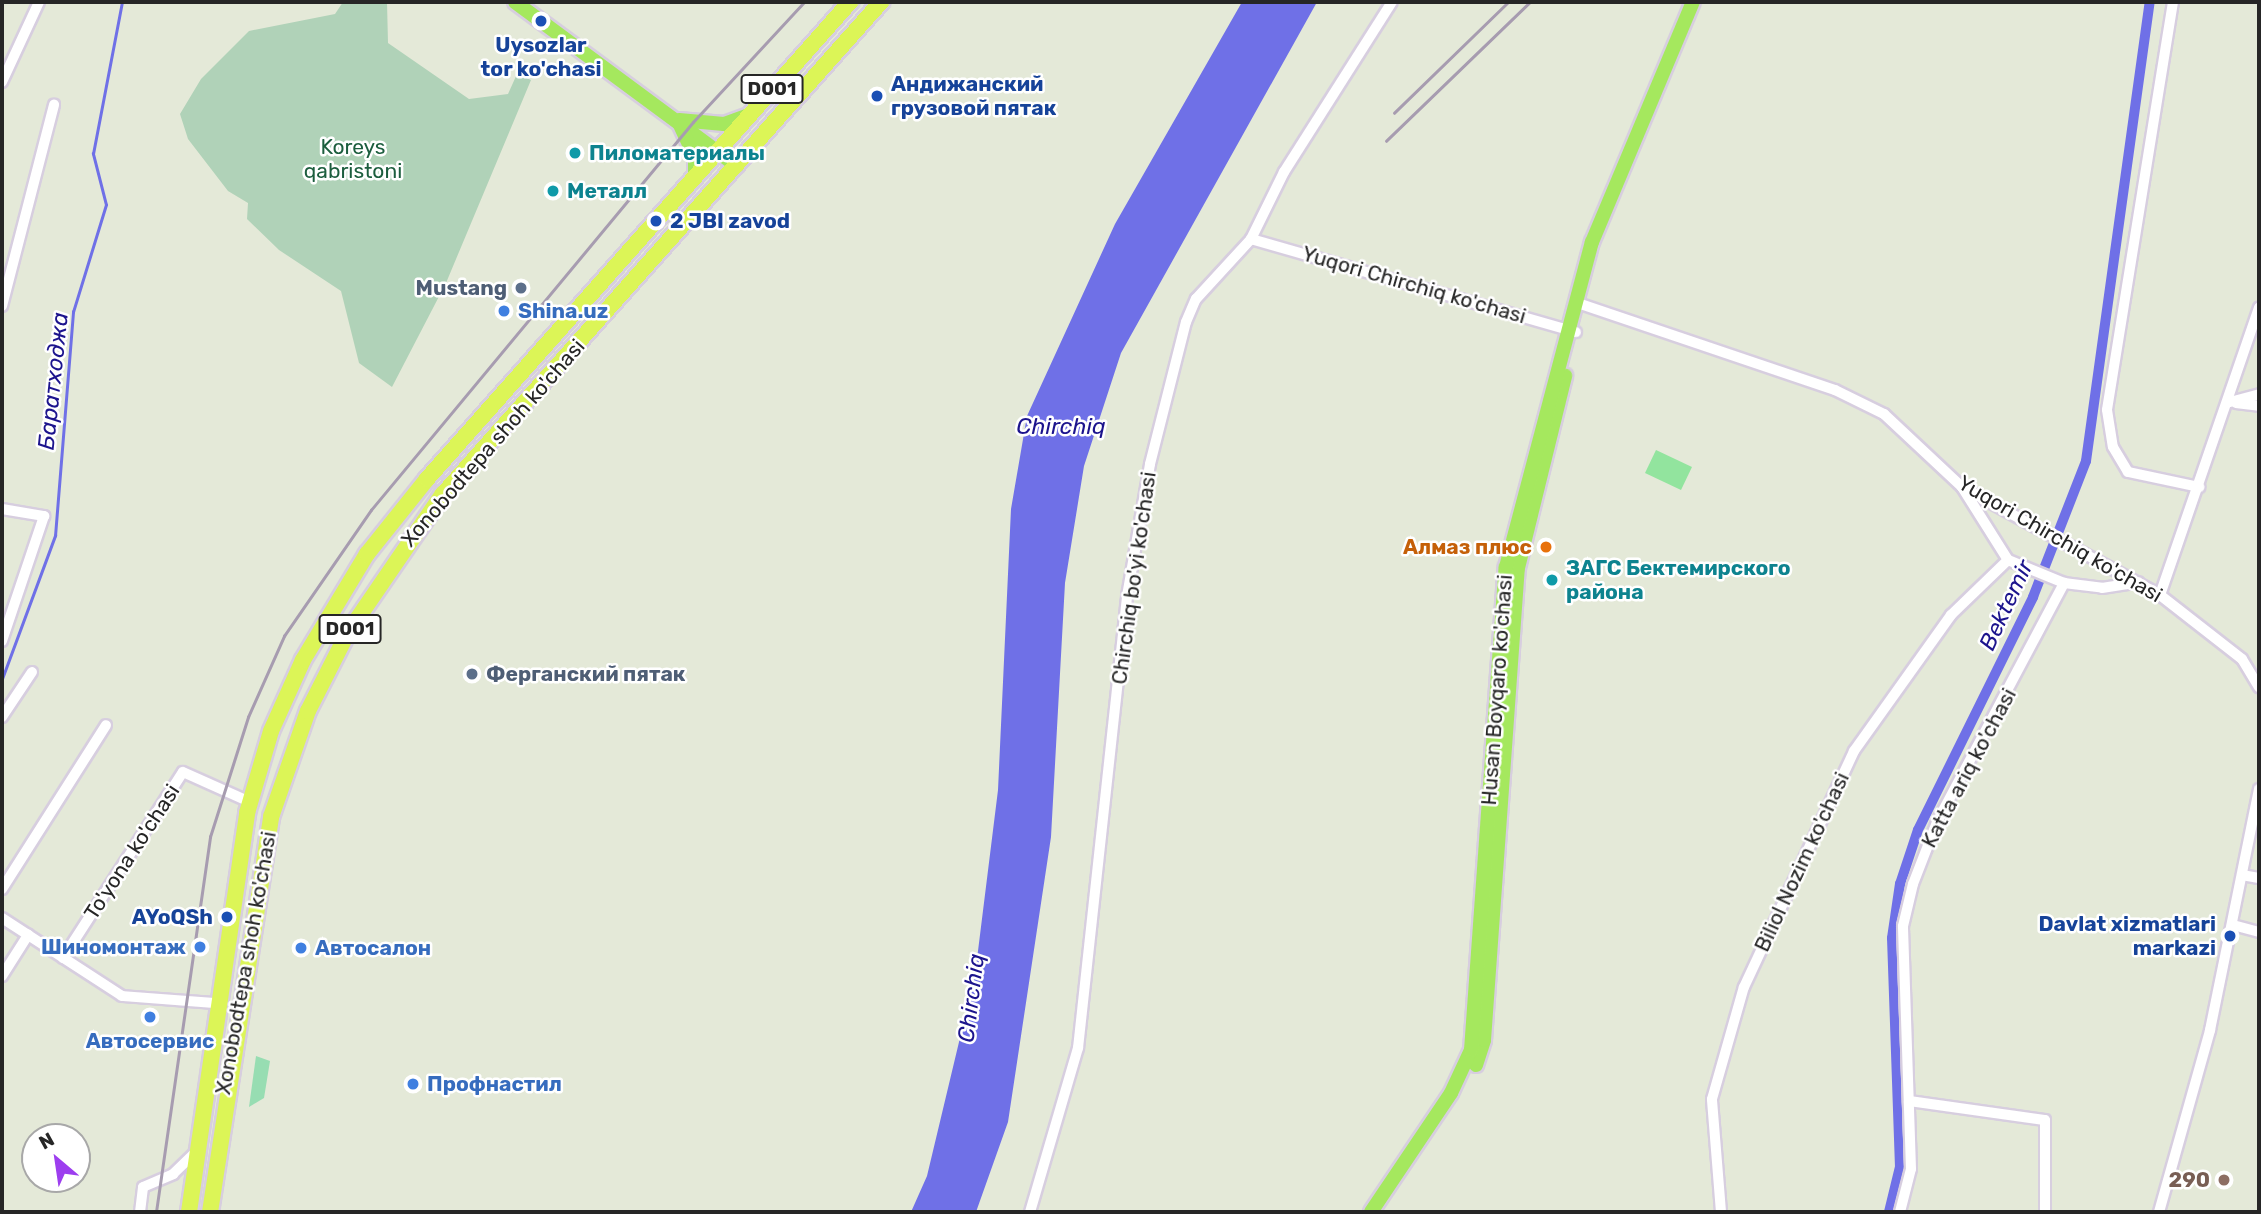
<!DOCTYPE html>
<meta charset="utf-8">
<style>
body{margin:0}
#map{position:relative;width:2261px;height:1214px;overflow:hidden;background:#e4e9d8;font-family:Rubik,sans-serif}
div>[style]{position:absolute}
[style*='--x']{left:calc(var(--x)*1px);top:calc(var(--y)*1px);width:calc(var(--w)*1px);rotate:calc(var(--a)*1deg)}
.green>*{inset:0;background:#97ddb2}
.cemetery>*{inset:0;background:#b0d2b8}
.pitch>*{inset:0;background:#92e49e}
.water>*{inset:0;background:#6f70e7}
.stream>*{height:2.5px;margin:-1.25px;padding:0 1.25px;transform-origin:1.25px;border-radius:1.25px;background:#6f70e7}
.canal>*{height:10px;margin:-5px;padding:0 5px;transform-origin:5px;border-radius:5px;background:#6f70e7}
.roads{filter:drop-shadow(2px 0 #d7cedf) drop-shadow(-2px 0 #d7cedf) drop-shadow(0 2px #d7cedf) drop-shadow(0 -2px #d7cedf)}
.minor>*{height:10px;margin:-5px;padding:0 5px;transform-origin:5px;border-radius:5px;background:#fff}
.major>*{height:14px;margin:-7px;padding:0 7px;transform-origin:7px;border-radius:7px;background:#a5e85e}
.highway>*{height:16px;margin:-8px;padding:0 8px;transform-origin:8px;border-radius:8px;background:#dcf557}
.rail>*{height:2.5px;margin:-1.25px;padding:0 1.25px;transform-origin:1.25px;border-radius:1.25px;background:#a79cb0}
.dots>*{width:19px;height:19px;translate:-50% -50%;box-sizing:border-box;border:4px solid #fff;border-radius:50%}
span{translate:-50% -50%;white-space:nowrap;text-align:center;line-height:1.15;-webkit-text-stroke:5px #fff;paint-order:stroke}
.shield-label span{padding:2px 5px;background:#fff;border:2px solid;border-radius:5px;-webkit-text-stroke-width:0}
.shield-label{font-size:19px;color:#262626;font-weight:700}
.transit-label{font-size:21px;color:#164399;font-weight:700}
.left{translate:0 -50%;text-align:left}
.right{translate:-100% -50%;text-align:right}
.park-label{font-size:21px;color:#1c5e3e}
.culture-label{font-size:21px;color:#0d838f;font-weight:700}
.street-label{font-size:21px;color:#262626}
.service-label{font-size:21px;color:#4e5e75;font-weight:700}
.shop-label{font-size:21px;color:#366cbe;font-weight:700}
.food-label{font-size:21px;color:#c56008;font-weight:700}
.education-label{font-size:21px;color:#785e54;font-weight:700}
.water-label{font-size:23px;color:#1c148d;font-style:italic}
.frame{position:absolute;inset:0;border:4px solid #262626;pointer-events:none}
.north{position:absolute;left:21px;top:1123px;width:70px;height:70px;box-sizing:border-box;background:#fff;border:2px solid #a8a8a8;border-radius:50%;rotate:331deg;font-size:19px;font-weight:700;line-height:28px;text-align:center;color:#262626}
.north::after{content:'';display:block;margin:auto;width:24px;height:32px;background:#9d3eef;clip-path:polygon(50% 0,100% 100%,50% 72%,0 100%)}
</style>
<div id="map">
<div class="green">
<i style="clip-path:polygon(256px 1056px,270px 1061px,264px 1098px,249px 1107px)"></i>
</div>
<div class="cemetery">
<i style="clip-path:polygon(343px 2px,387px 2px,388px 43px,469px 99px,508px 94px,517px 74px,531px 80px,446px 283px,392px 387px,359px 363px,341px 291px,279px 250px,247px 219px,248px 203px,228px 191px,188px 139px,180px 114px,201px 79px,249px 31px,335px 14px)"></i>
</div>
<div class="pitch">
<i style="clip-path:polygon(1656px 450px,1692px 467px,1681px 490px,1645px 473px)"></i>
</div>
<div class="water">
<i style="clip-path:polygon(1242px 2px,1317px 2px,1121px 353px,1084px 466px,1065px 583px,1051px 837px,1008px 1122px,976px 1212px,911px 1212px,927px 1176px,975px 975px,998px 790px,1011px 509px,1027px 416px,1115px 224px)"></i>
</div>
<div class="stream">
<i style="--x:2;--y:679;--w:153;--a:-69.7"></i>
<i style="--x:55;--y:536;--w:225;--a:-85.4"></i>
<i style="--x:73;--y:312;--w:112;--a:-72.9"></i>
<i style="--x:106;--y:205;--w:53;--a:-104.3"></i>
<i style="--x:93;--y:154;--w:155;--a:-79.2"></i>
</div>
<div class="canal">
<i style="--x:1889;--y:1212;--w:46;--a:-76.3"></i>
<i style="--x:1900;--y:1167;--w:229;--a:-92"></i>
<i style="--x:1892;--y:938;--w:55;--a:-81.6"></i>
<i style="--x:1900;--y:884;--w:57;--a:-71.6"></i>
<i style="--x:1918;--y:830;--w:260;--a:-63.7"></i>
<i style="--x:2033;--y:597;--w:146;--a:-68.7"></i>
<i style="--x:2086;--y:461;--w:463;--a:-82.1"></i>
</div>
<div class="roads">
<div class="minor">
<i style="--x:2173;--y:2;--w:413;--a:99.2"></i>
<i style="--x:2107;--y:410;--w:37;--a:81"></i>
<i style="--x:2113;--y:447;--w:29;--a:59"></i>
<i style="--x:2128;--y:472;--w:73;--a:11.9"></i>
<i style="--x:2;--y:82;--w:88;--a:-65.2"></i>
<i style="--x:1251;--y:239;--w:338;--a:16"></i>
<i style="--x:1575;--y:302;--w:274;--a:18.7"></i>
<i style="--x:1835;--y:390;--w:55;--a:26.1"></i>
<i style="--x:1884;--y:414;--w:107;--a:43.1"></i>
<i style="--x:1962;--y:487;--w:226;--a:28.6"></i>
<i style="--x:2160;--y:595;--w:104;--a:38"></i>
<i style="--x:2242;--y:659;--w:33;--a:59"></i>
<i style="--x:2;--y:306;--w:208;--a:-75.5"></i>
<i style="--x:2230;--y:402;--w:30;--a:-15"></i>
<i style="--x:2236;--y:403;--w:23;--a:7"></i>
<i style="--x:1962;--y:487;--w:86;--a:57.8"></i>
<i style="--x:2008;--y:560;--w:61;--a:22.3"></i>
<i style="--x:2064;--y:583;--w:38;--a:7"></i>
<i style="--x:2102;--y:588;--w:37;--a:-9"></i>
<i style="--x:2;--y:509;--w:43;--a:9.5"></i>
<i style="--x:44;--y:516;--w:132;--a:108.6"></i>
<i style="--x:2160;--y:595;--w:304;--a:-71"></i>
<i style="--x:2;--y:717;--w:54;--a:-56.3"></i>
<i style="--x:2242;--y:875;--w:17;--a:10"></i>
<i style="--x:2;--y:889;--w:194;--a:-57.6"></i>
<i style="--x:2;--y:918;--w:143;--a:33"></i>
<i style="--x:122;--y:996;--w:94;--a:4.3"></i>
<i style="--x:2233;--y:925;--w:27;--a:15"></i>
<i style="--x:63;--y:958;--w:221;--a:-57.2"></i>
<i style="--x:183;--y:772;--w:73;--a:24.1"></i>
<i style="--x:2;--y:976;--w:49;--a:-57.6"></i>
<i style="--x:1909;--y:1101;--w:137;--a:8"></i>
<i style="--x:2045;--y:1120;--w:92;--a:90"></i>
<i style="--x:140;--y:1212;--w:25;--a:-83"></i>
<i style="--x:143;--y:1187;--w:33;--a:-23"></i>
<i style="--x:173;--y:1174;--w:33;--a:-44"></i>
<i style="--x:1030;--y:1212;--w:171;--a:-73.7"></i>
<i style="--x:1078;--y:1048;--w:455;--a:-83.8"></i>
<i style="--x:1127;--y:596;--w:134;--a:-80.1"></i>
<i style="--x:1150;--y:464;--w:146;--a:-75.8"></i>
<i style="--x:1186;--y:322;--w:25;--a:-67"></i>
<i style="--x:1196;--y:299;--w:81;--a:-47.5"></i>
<i style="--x:1251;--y:239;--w:75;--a:-63.8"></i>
<i style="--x:1284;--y:172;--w:201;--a:-57.6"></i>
<i style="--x:1721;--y:1212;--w:113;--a:-94.6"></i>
<i style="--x:1712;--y:1099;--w:116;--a:-74.1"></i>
<i style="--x:1744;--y:987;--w:260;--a:-65"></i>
<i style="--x:1854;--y:751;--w:167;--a:-54.5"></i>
<i style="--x:1951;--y:615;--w:79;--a:-44"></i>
<i style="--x:1900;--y:1212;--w:44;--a:-75.7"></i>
<i style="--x:1911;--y:1169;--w:243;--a:-91.9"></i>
<i style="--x:1903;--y:926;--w:43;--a:-76.6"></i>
<i style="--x:1913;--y:884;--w:66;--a:-68.8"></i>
<i style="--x:1937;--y:822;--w:271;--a:-62"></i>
<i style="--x:2159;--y:1212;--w:189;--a:-74.3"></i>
<i style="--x:2210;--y:1030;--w:246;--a:-78.5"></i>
</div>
<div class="major">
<i style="--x:515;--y:2;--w:276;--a:36.5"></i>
<i style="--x:679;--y:120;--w:45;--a:5.1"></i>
<i style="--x:724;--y:124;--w:27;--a:-20"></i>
<i style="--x:680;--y:125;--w:35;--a:65"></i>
<i style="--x:695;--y:157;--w:20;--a:90"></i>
<i style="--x:1476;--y:1065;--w:26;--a:-72"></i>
<i style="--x:1484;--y:1040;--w:473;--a:-85.9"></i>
<i style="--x:1518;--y:568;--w:198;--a:-76.2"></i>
<i style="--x:1371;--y:1212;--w:143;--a:-56.1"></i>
<i style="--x:1451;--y:1093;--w:47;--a:-65.1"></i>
<i style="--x:1471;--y:1050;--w:484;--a:-85.9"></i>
<i style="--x:1506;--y:567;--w:336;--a:-75.2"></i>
<i style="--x:1592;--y:242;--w:260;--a:-67.2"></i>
</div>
<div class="highway">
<i style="--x:189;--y:1212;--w:403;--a:-81.7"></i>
<i style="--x:247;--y:813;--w:85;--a:-73.7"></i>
<i style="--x:271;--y:731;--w:78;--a:-65.7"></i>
<i style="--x:303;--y:660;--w:124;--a:-58.9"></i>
<i style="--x:367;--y:554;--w:96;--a:-51.3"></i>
<i style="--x:427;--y:479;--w:638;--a:-48.43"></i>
<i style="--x:210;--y:1212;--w:400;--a:-81.2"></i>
<i style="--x:271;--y:817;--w:112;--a:-70.8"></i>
<i style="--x:308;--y:711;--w:86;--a:-63.1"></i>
<i style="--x:347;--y:634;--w:170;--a:-55.6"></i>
<i style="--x:443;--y:494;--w:659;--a:-48.32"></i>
</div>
</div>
<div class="rail">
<i style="--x:1394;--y:113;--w:159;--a:-44.2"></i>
<i style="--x:1386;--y:141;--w:200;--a:-44"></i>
<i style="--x:156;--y:1212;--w:379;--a:-81.8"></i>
<i style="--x:210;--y:837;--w:126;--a:-72.4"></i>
<i style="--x:248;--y:717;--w:89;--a:-66"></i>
<i style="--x:284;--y:636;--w:153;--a:-55.4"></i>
<i style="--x:371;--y:510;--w:504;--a:-50.31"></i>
<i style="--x:693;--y:122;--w:163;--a:-47.2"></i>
</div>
<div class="dots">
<i style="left:541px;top:21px;background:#1a4fb4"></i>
<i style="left:877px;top:96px;background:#1a4fb4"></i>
<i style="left:575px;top:153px;background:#0f9aa8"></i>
<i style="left:553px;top:191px;background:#0f9aa8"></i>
<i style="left:656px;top:221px;background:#1a4fb4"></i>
<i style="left:521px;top:288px;background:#5c6f8a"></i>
<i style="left:504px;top:311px;background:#3f7fe0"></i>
<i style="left:1546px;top:547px;background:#e8710a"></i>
<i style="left:1552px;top:580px;background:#0f9aa8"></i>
<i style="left:472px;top:674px;background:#5c6f8a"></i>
<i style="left:227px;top:917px;background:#1a4fb4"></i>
<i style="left:2230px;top:936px;background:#1a4fb4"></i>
<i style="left:200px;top:947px;background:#3f7fe0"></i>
<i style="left:301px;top:948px;background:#3f7fe0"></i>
<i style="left:150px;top:1017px;background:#3f7fe0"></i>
<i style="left:413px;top:1084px;background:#3f7fe0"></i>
<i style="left:2224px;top:1180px;background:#8d6e63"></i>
</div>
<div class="shield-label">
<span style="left:772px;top:89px">D001</span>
<span style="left:350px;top:629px">D001</span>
</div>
<div class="transit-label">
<span style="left:541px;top:57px">Uysozlar<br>tor ko'chasi</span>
<span class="left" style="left:891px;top:96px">Андижанский<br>грузовой пятак</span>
<span class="left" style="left:670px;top:221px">2 JBI zavod</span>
<span class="right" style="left:213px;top:917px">AYoQSh</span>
<span class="right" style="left:2216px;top:936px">Davlat xizmatlari<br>markazi</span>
</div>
<div class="park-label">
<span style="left:353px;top:159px">Koreys<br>qabristoni</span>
</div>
<div class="culture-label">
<span class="left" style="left:589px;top:153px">Пиломатериалы</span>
<span class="left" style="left:567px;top:191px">Металл</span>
<span class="left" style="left:1566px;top:580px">ЗАГС Бектемирского<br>района</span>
</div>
<div class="street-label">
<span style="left:1414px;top:285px;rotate:16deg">Yuqori Chirchiq ko'chasi</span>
<span style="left:493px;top:443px;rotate:-49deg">Xonobodtepa shoh ko'chasi</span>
<span style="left:2060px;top:539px;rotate:30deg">Yuqori Chirchiq ko'chasi</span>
<span style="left:1134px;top:578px;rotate:-82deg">Chirchiq bo'yi ko'chasi</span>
<span style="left:1497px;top:690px;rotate:-86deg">Husan Boyqaro ko'chasi</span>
<span style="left:1969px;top:768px;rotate:-62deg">Katta ariq ko'chasi</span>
<span style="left:132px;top:852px;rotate:-57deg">To'yona ko'chasi</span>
<span style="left:1802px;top:862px;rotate:-65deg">Biliol Nozim ko'chasi</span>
<span style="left:246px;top:963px;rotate:-80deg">Xonobodtepa shoh ko'chasi</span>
</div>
<div class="service-label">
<span class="right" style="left:507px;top:288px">Mustang</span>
<span class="left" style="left:486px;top:674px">Ферганский пятак</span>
</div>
<div class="shop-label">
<span class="left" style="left:518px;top:311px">Shina.uz</span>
<span class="right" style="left:186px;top:947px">Шиномонтаж</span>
<span class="left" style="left:315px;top:948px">Автосалон</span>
<span style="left:150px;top:1041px">Автосервис</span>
<span class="left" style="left:427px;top:1084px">Профнастил</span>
</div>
<div class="food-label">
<span class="right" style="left:1532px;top:547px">Алмаз плюс</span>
</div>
<div class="education-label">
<span class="right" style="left:2210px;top:1180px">290</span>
</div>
<div class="water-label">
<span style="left:53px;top:381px;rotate:-84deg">Баратходжа</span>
<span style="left:1061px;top:426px">Chirchiq</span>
<span style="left:2006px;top:605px;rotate:-65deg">Bektemir</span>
<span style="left:971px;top:998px;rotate:-83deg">Chirchiq</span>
</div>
<div class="frame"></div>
<div class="north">N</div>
</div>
